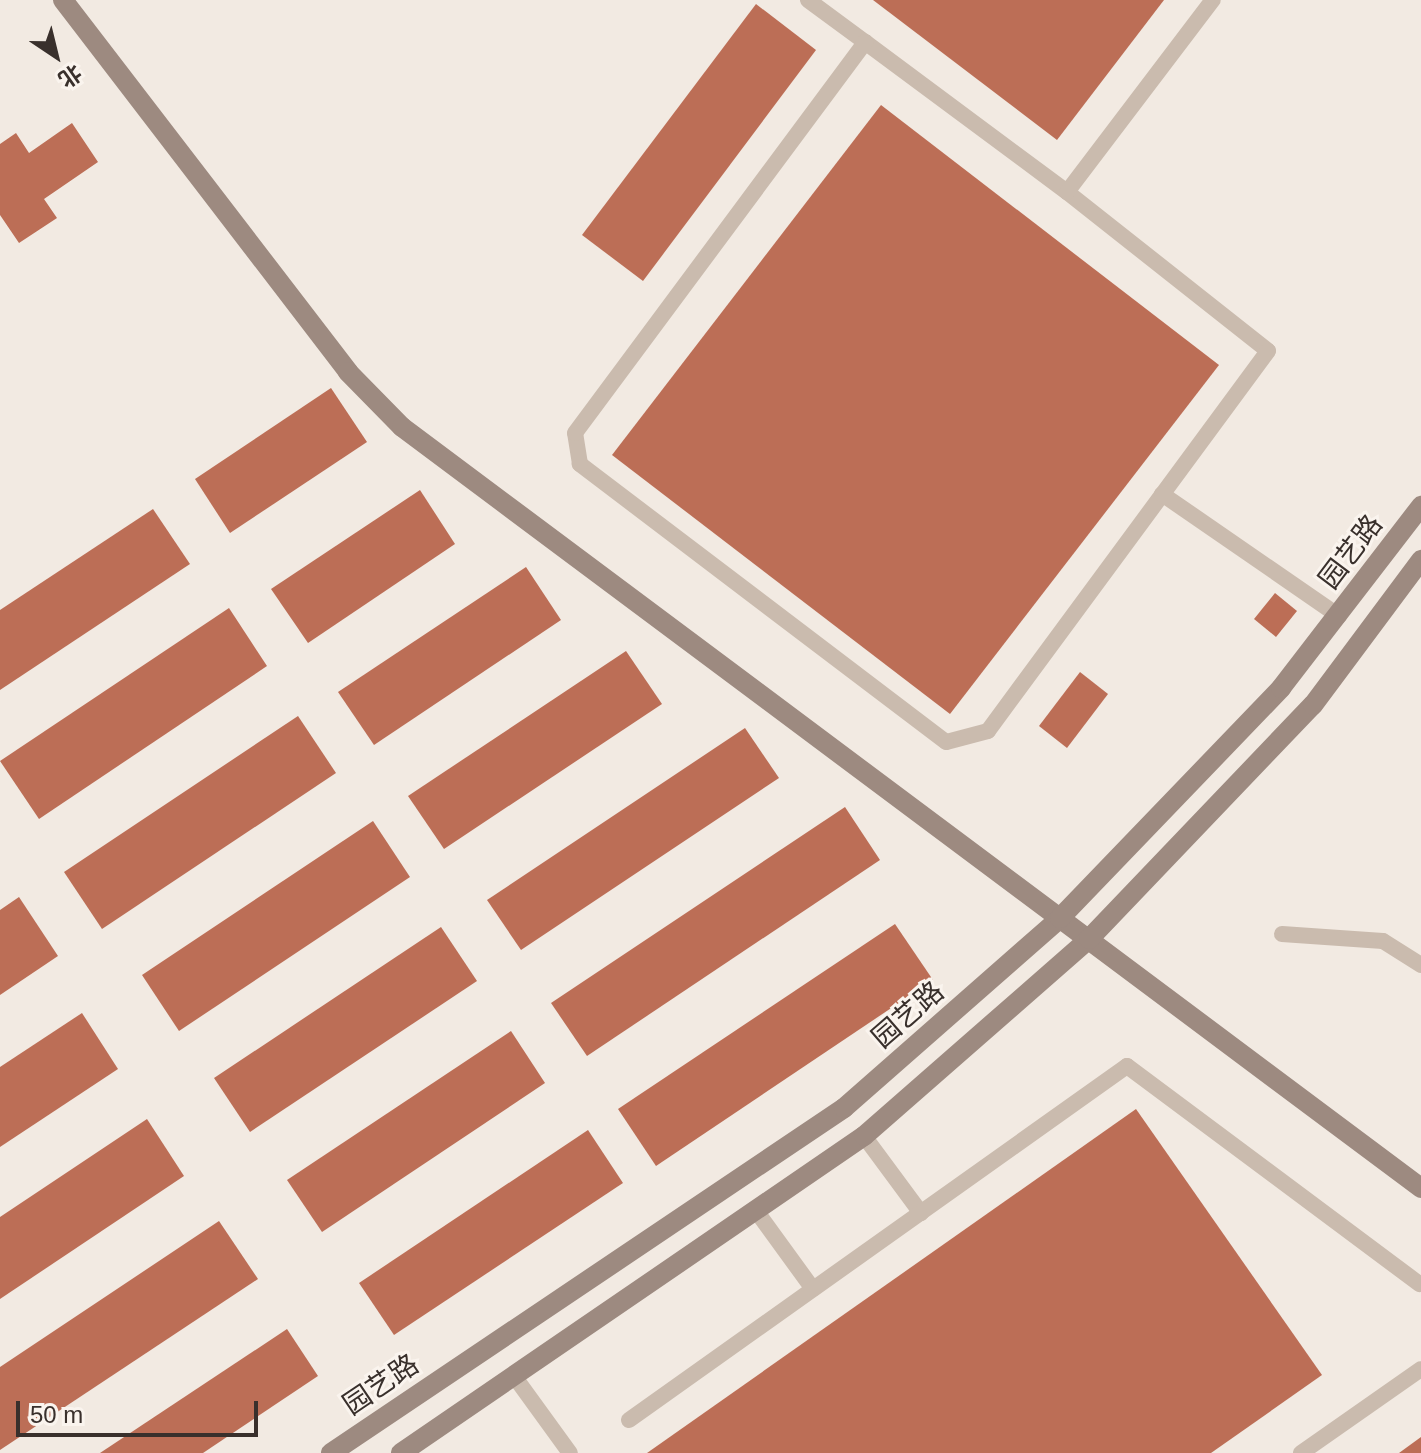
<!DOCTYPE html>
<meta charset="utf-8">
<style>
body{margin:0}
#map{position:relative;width:1421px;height:1453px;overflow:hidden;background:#f2eae2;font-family:Helvetica,"Noto Sans SC",sans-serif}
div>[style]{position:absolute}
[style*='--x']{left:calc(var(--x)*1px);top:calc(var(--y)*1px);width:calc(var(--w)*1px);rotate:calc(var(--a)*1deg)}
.building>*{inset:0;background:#bc6e56}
.lane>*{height:16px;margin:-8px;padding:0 8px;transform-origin:8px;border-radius:8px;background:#cabbae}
.secondary>*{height:20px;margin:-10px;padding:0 10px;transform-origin:10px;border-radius:10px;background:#9d8a80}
span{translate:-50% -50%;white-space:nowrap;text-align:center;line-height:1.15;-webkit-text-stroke:6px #faf4ee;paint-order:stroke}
.street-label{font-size:28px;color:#39302c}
.north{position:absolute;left:16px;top:16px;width:80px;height:80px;-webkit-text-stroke:6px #faf4ee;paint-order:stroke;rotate:145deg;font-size:22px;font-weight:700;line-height:32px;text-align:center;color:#39302c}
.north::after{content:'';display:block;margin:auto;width:28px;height:36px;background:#39302c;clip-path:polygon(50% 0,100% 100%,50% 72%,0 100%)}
.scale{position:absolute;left:16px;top:1401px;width:242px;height:36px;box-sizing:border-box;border:4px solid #39302c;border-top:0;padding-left:10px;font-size:24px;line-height:28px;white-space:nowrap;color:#39302c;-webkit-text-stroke:6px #faf4ee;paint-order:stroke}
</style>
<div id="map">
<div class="building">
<i style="clip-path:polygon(873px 0,1164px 0,1057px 140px)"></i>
<i style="clip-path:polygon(756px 4px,816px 50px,643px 281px,582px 235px)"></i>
<i style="clip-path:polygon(881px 105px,1219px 365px,950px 714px,612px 455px)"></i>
<i style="clip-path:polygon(72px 123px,98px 162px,44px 199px,57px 218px,19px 243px,0 215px,0 144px,16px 133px,29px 153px)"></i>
<i style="clip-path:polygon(331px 388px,367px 442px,230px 533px,195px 479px)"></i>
<i style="clip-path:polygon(420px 490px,455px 544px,308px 643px,271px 589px)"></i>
<i style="clip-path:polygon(153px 509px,190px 564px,0 690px,0 610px)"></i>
<i style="clip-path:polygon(526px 567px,561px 620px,374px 745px,338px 692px)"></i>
<i style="clip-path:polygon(1275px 593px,1297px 611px,1276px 637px,1254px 619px)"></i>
<i style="clip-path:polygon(229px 608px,267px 666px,39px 819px,0 761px)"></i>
<i style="clip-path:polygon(626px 651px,662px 704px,444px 849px,408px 796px)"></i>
<i style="clip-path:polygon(1080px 672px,1108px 694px,1067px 748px,1039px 726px)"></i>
<i style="clip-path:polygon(298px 716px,336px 773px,102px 929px,64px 872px)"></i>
<i style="clip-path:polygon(745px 728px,779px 778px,521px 950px,487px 900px)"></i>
<i style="clip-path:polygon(845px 807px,880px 860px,587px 1056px,551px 1003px)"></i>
<i style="clip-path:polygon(373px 821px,410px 877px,179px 1031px,142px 975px)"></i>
<i style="clip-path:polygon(19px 897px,58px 956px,0 995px,0 910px)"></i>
<i style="clip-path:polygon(895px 924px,933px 980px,656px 1166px,618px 1109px)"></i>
<i style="clip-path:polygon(441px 927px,477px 981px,250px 1132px,214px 1078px)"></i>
<i style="clip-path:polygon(82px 1013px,118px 1069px,0 1147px,0 1067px)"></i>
<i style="clip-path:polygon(511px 1031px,545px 1083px,322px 1232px,287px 1180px)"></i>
<i style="clip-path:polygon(1136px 1109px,1322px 1375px,1211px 1453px,647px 1453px)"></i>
<i style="clip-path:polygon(147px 1119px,184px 1176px,0 1299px,0 1217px)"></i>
<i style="clip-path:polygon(588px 1130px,623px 1183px,394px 1335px,359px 1283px)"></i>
<i style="clip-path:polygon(219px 1221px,258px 1279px,0 1450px,0 1367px)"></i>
<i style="clip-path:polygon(287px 1329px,318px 1376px,203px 1453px,100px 1453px)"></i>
<i style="clip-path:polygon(1421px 1437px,1421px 1453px,1399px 1453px)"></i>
</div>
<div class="lane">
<i style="--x:808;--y:0;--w:71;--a:36.4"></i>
<i style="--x:865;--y:42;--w:252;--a:36.6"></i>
<i style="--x:1067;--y:192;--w:256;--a:38.3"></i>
<i style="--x:1268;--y:351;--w:472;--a:126.4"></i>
<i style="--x:988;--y:731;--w:43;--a:165.3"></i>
<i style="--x:946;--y:742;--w:460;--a:-142.8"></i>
<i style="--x:580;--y:464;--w:31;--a:-99"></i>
<i style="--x:575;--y:433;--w:487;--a:-53.4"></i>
<i style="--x:1067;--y:192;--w:241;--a:-52.8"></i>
<i style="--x:1162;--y:494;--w:215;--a:34.6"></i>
<i style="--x:1282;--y:934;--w:101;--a:4"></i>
<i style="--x:1383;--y:941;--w:45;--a:32.3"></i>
<i style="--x:864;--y:1136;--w:96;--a:53.5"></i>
<i style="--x:757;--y:1212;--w:95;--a:54"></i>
<i style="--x:514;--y:1376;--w:95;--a:54"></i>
<i style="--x:629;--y:1420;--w:611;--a:-35.41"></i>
<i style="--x:1127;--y:1066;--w:365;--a:36.7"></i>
<i style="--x:1301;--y:1453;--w:146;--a:-35"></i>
</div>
<div class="secondary">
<i style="--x:63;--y:0;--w:469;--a:52.5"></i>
<i style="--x:348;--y:372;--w:77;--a:45.5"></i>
<i style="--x:402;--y:427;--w:1272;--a:36.75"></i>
<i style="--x:331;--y:1453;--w:618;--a:-33.92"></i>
<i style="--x:844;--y:1108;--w:288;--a:-41.3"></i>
<i style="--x:1060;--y:918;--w:319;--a:-46.1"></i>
<i style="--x:1281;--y:688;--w:230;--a:-52.4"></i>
<i style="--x:401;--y:1453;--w:561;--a:-34.4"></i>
<i style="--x:864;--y:1136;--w:299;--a:-41.2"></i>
<i style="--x:1089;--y:939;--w:324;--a:-46.3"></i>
<i style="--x:1313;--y:705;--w:181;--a:-53.3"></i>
</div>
<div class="street-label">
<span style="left:1351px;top:552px;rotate:-53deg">园艺路</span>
<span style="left:908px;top:1015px;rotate:-41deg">园艺路</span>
<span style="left:381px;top:1385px;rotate:-34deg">园艺路</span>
</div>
<div class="north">北</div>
<div class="scale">50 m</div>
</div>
